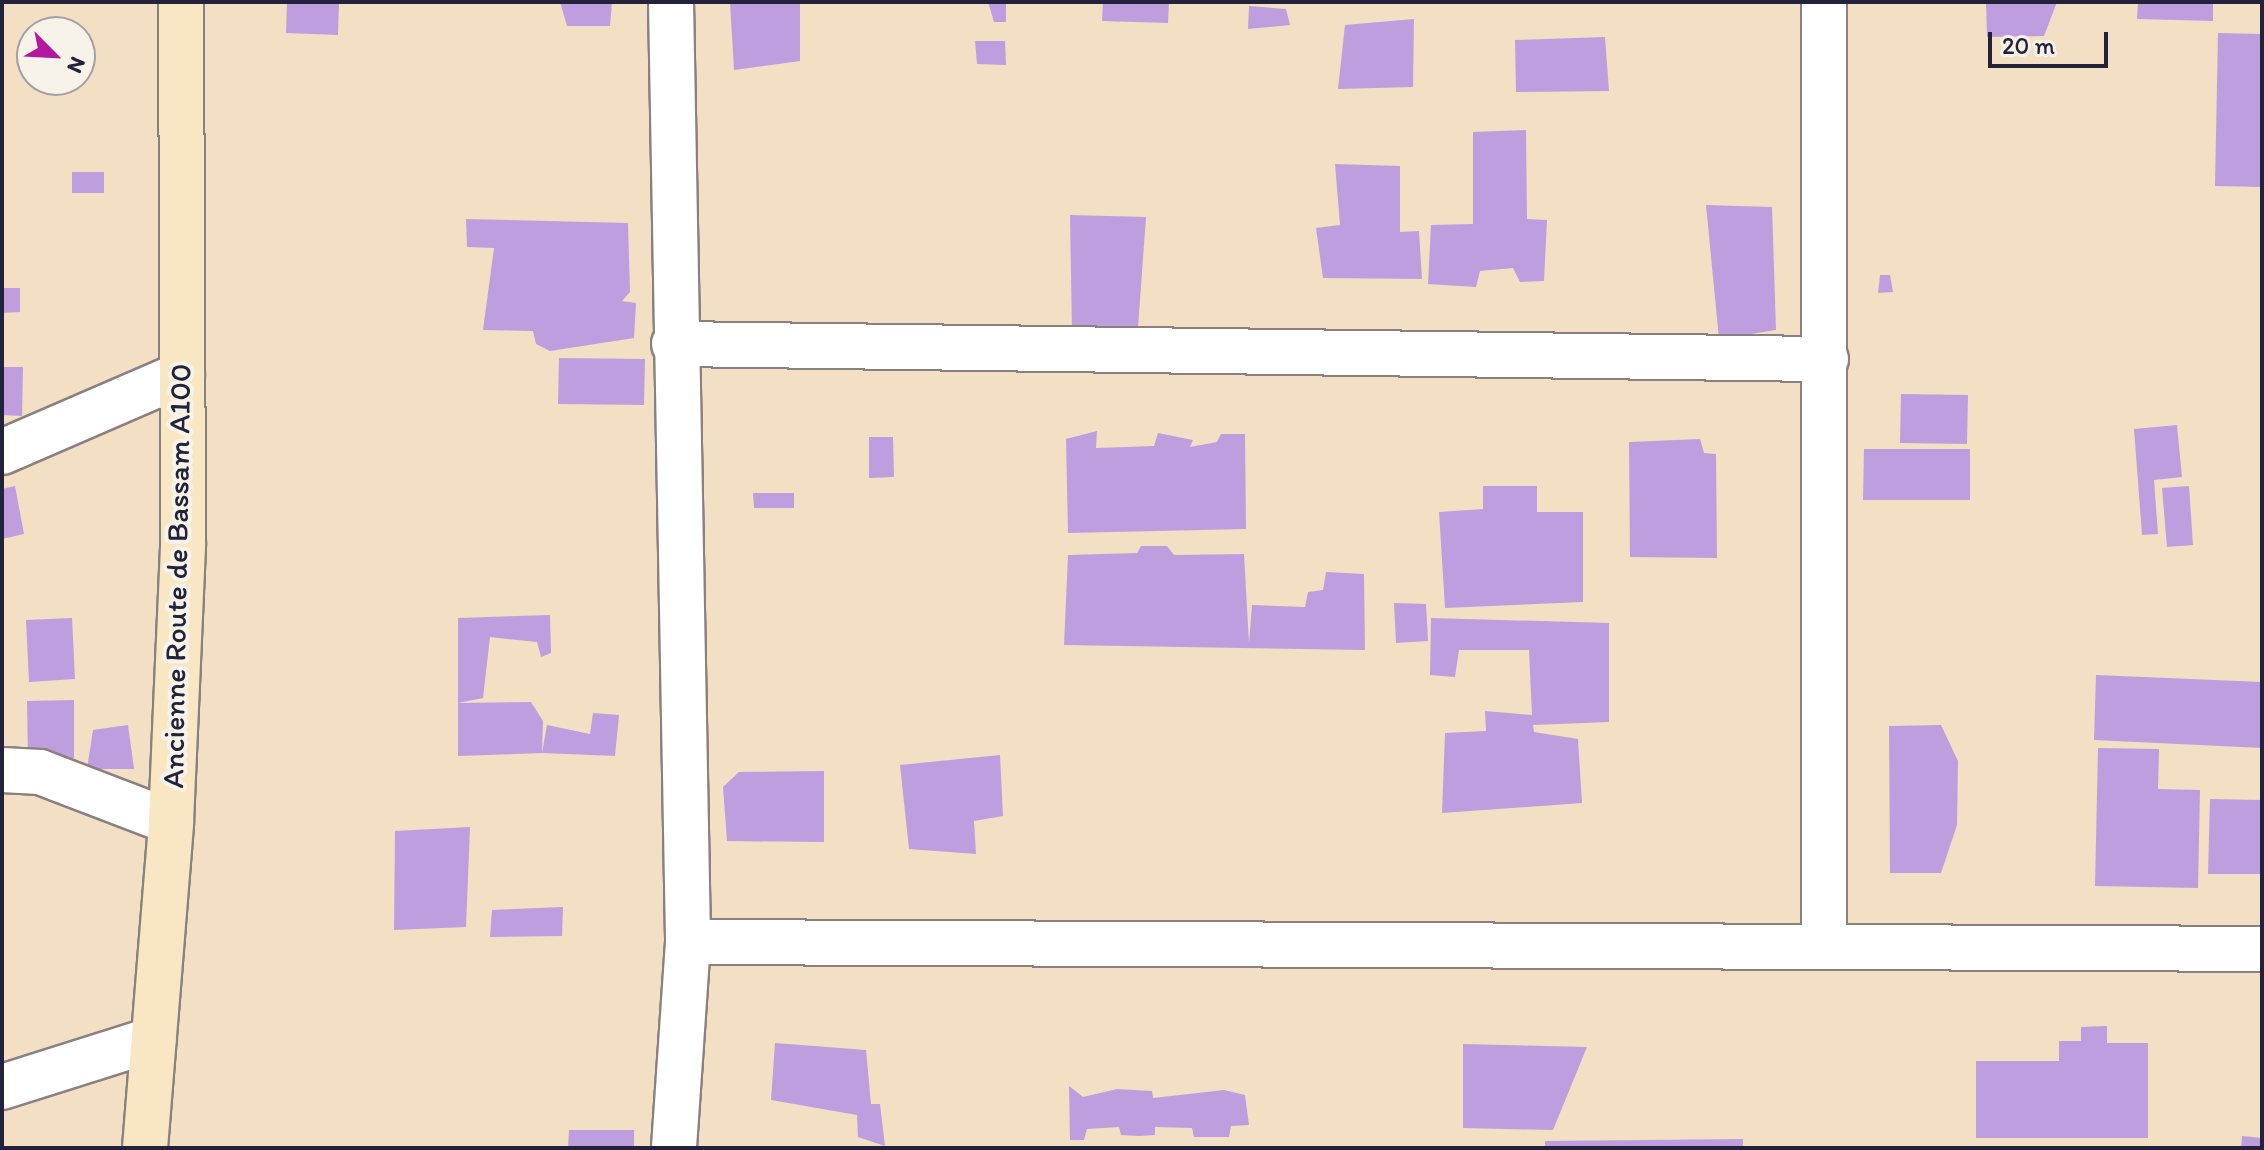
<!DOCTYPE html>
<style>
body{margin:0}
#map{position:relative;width:2264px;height:1150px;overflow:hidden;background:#f3dfc4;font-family:Itim,sans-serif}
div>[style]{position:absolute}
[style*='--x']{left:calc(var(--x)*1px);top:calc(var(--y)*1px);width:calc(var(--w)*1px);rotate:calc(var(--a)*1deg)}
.building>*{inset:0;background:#bf9edf}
.roads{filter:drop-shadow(2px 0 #8a8080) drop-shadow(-2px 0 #8a8080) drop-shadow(0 2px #8a8080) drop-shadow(0 -2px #8a8080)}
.minor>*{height:44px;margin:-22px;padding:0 22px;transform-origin:22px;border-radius:22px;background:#fff}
.secondary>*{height:44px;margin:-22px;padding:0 22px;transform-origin:22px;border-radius:22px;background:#f9e7c3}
span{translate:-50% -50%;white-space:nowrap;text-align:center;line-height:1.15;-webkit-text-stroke:8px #f7f3e8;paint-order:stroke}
.street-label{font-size:30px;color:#22223b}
.frame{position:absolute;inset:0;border:4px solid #22223b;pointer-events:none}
.north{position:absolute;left:16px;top:16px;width:80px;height:80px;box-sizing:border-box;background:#f7f3e8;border:2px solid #a29fa3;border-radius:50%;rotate:114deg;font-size:22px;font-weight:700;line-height:32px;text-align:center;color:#22223b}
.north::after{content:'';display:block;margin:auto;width:28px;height:36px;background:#b5179e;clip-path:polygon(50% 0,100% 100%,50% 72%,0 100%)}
.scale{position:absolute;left:1988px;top:32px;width:120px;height:36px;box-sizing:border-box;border:4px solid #22223b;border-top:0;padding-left:10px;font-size:24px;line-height:28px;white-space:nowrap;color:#22223b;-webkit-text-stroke:6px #f7f3e8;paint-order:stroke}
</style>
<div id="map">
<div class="building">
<i style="clip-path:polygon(287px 2px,339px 2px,338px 35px,286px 33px)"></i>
<i style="clip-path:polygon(560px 2px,612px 2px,610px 26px,567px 26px)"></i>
<i style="clip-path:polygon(730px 2px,800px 2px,800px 61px,734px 70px)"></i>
<i style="clip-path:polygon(988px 2px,1006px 2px,1006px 22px,994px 22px)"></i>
<i style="clip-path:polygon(1103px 2px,1169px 2px,1168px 23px,1102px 21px)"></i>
<i style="clip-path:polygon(1986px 2px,2057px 2px,2044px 36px,1987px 37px)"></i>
<i style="clip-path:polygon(2138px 2px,2213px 2px,2213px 21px,2137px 19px)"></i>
<i style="clip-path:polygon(1249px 6px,1286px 9px,1290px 25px,1248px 29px)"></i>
<i style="clip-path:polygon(1414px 19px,1413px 87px,1338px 89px,1345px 25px)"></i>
<i style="clip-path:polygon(2218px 33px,2262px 34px,2262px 187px,2215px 186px)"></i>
<i style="clip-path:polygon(1605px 37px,1609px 91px,1516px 92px,1515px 40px)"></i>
<i style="clip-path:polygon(975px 41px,1005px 41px,1006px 65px,977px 64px)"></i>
<i style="clip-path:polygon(1526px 130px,1527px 219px,1547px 220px,1544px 281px,1520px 282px,1513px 268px,1480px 271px,1476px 287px,1428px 284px,1431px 225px,1473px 224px,1473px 132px)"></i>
<i style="clip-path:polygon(1335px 164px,1400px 166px,1400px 232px,1419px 231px,1422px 279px,1323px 278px,1316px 228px,1340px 225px)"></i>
<i style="clip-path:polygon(72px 172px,104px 172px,104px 193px,72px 193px)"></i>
<i style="clip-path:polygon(1706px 205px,1772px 207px,1776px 330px,1719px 339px)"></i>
<i style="clip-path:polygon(1070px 215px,1146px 217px,1138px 328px,1072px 332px)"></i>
<i style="clip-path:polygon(466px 219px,628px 223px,630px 292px,622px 301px,636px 303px,634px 338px,550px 351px,536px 344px,533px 331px,483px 330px,494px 248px,467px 247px)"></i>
<i style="clip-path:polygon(1880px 275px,1890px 275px,1893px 292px,1878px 293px)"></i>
<i style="clip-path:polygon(2px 288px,20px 288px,20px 312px,2px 313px)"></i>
<i style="clip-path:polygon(559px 358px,645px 359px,644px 405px,558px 404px)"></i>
<i style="clip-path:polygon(2px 367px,23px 367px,22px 416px,2px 415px)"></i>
<i style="clip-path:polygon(1901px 394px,1968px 395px,1967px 444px,1900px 443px)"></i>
<i style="clip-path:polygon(2177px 425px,2182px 477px,2154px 480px,2158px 534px,2142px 535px,2134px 429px)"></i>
<i style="clip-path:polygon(1097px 431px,1096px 448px,1154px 446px,1158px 433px,1193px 440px,1190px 447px,1217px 442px,1221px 434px,1245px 434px,1246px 529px,1068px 533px,1066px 439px)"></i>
<i style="clip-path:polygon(869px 437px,893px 437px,894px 477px,869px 478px)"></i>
<i style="clip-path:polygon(1700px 439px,1704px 453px,1716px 454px,1717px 558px,1630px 557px,1629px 442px)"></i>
<i style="clip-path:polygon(1864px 449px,1970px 449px,1970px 500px,1863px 500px)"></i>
<i style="clip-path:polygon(15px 486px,24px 534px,2px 539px,2px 489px)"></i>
<i style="clip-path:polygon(1483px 486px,1537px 486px,1537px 512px,1583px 512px,1583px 602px,1445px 608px,1439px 512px,1483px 509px)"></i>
<i style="clip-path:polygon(2189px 486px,2193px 545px,2167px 547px,2162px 488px)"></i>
<i style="clip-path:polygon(753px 493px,794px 493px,794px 508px,754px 508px)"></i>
<i style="clip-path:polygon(1141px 546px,1167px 546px,1174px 555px,1244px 554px,1249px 643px,1252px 605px,1305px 607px,1308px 592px,1323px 590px,1326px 572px,1364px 574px,1365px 650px,1064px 645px,1068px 555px,1137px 553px)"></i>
<i style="clip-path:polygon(1394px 603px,1426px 604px,1428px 641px,1396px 643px)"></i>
<i style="clip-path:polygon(550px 615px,551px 653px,541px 657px,537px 642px,490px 637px,483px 698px,458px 703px,458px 618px)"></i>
<i style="clip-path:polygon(72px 618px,75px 679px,29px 682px,26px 620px)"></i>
<i style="clip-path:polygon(1431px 618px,1609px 623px,1609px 722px,1533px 725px,1534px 732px,1578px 739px,1582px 803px,1442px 813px,1445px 733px,1486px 731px,1485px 711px,1532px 715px,1529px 650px,1459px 650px,1455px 677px,1430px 675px)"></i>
<i style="clip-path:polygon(2096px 675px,2262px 682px,2262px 748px,2094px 740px)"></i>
<i style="clip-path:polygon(74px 700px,74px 758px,28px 759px,27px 701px)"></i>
<i style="clip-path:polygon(531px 702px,543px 721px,542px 753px,458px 756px,458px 703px)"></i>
<i style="clip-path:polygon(593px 713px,619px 715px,615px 756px,542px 753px,547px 725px,590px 734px)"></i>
<i style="clip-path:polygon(128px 725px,134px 769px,87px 769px,93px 730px)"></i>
<i style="clip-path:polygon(1941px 725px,1958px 761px,1957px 825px,1941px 873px,1890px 873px,1889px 726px)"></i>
<i style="clip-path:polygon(2098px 748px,2159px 749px,2158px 789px,2200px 790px,2198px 888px,2095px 886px)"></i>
<i style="clip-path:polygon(1000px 755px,1003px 816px,974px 821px,976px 854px,909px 849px,900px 765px)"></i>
<i style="clip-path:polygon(824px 771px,824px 842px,727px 841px,723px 787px,739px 772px)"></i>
<i style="clip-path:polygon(2210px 799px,2262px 800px,2262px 874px,2208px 874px)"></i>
<i style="clip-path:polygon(470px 827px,466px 927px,394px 930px,395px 831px)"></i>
<i style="clip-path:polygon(563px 907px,562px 936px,490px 937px,492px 910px)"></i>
<i style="clip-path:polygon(2107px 1026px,2107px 1043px,2148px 1043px,2148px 1138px,1976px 1138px,1976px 1061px,2059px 1061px,2059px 1041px,2081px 1041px,2081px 1027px)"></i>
<i style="clip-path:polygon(775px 1043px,866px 1050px,871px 1104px,880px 1104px,885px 1146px,858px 1137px,857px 1115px,771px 1100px)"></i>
<i style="clip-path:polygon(1463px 1044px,1587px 1047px,1553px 1130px,1463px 1128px)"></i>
<i style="clip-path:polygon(1069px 1086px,1083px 1097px,1117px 1089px,1152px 1091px,1153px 1098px,1224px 1090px,1245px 1095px,1249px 1125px,1231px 1126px,1229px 1137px,1194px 1137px,1192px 1128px,1155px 1127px,1155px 1135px,1139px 1136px,1121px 1135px,1119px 1127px,1087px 1129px,1084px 1140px,1070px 1140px)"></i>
<i style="clip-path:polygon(569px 1130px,634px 1130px,634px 1148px,568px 1148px)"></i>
<i style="clip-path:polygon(2242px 1136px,2262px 1138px,2262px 1148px,2241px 1148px)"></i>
<i style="clip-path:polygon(1743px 1139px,1743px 1148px,1545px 1148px,1545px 1141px)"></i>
</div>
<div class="roads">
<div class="minor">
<i style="--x:671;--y:2;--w:940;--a:88.96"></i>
<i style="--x:688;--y:942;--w:206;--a:93.9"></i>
<i style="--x:674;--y:344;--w:1152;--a:0.75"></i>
<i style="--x:2;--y:452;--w:196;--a:-23.4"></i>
<i style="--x:2;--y:770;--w:38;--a:3"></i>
<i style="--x:40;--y:772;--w:140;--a:20.9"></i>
<i style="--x:688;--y:942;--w:1574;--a:0.25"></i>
<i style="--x:1824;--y:947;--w:945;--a:-90"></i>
<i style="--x:2;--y:1087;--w:159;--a:-17.5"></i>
</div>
<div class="secondary">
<i style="--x:145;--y:1148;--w:327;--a:-85.4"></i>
<i style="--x:171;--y:822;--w:280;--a:-87.5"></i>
<i style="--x:183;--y:542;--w:540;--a:-90.21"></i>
</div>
</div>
<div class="street-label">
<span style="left:177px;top:576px;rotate:-89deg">Ancienne Route de Bassam A100</span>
</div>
<div class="frame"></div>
<div class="north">N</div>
<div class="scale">20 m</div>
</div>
